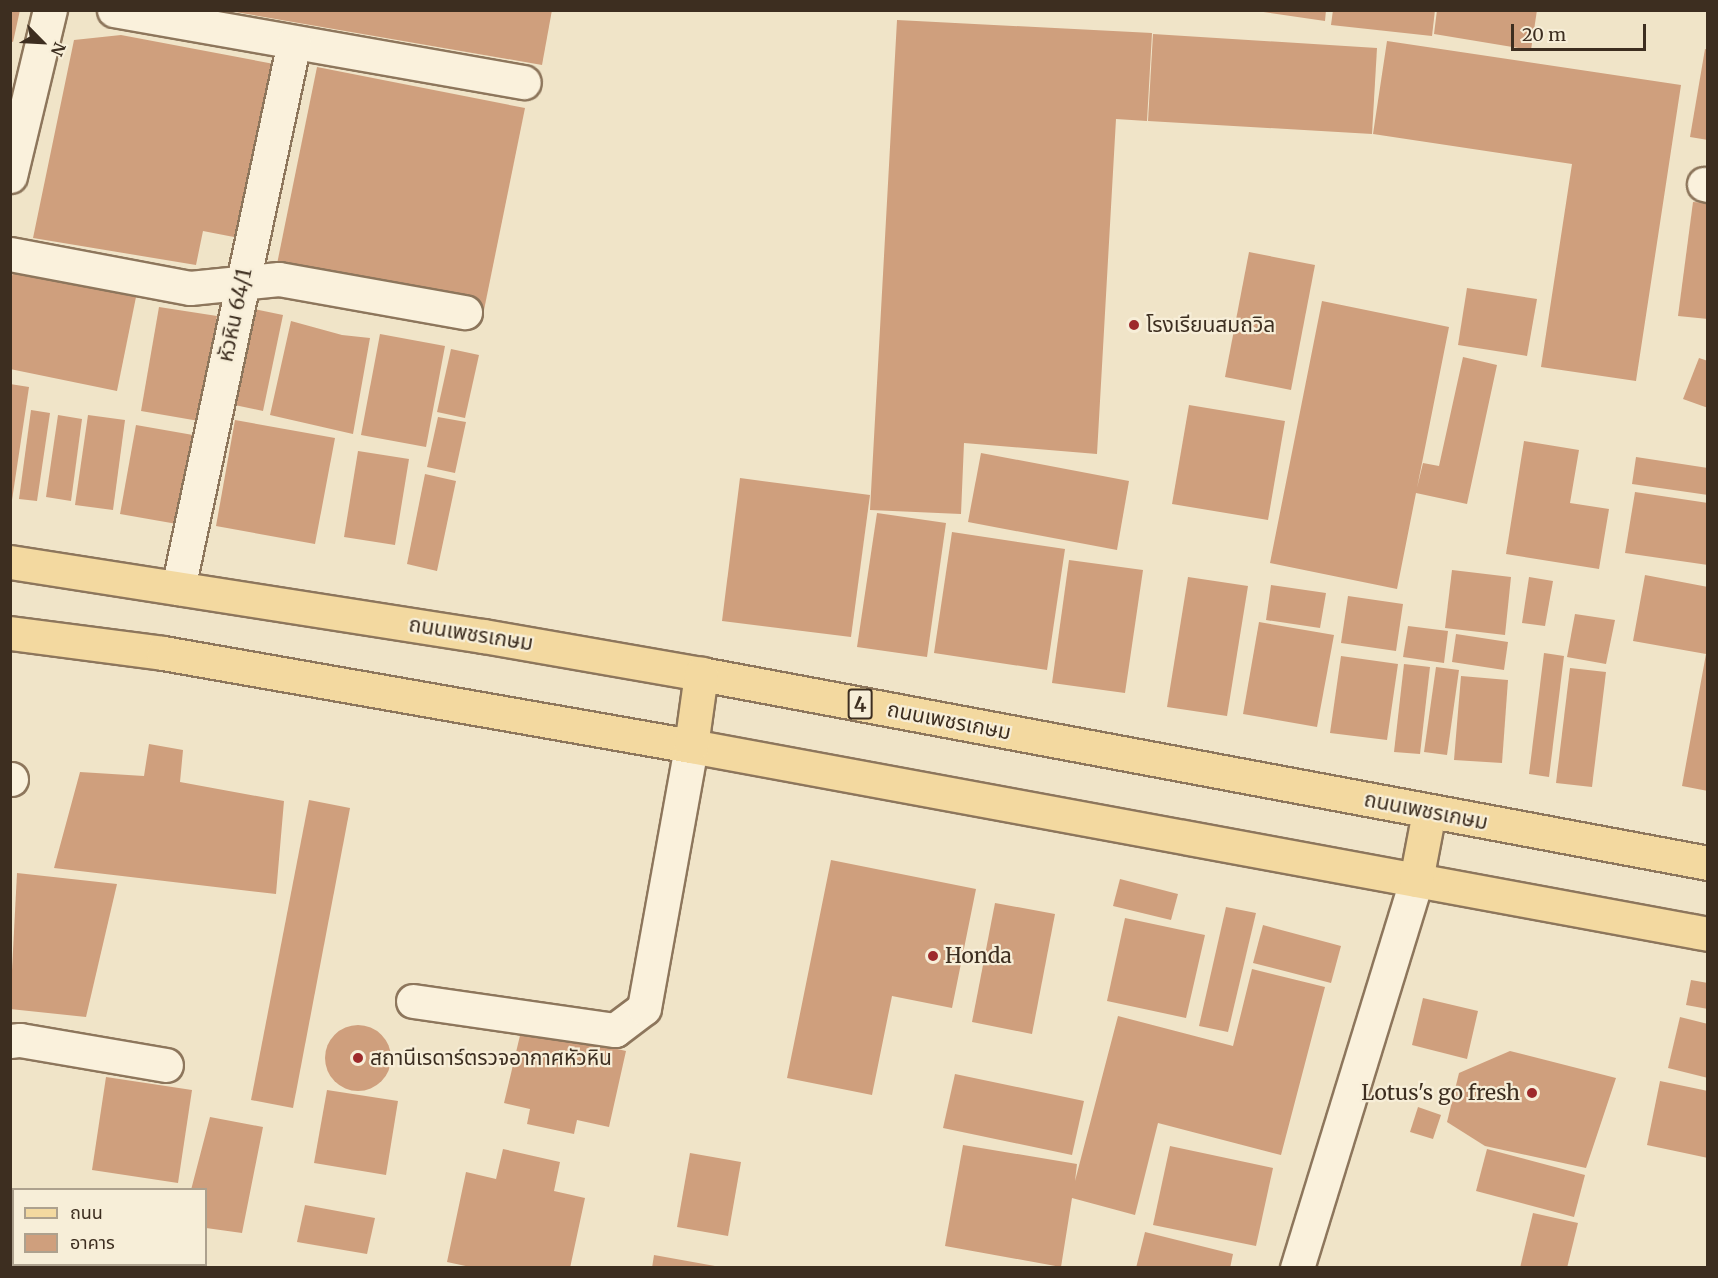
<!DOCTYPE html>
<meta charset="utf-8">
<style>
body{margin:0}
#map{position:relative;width:1718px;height:1278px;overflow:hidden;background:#f0e4c8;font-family:Merriweather,"Noto Sans Thai",serif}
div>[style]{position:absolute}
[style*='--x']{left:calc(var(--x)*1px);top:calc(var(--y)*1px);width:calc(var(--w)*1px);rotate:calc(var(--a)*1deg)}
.building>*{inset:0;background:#cf9f7d}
.round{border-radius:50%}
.roads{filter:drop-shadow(2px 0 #8d765c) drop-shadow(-2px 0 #8d765c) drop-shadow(0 2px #8d765c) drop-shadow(0 -2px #8d765c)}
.minor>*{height:33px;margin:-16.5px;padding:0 16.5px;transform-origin:16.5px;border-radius:16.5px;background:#faf1dc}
.major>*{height:33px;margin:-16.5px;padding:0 16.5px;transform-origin:16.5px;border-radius:16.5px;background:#f3d9a0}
.dots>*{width:16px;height:16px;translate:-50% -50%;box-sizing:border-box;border:3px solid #f7eed8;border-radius:50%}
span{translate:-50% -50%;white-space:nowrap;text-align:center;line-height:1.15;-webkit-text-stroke:4.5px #f7eed8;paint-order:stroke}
.shield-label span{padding:2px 4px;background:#f7eed8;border:2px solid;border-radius:4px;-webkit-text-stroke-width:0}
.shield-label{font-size:20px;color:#3d2e20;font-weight:700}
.street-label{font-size:21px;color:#3d2e20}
.poi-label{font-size:21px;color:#3d2e20}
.left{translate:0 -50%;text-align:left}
.right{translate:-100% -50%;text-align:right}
.frame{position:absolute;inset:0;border:12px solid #3d2e20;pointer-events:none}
.legend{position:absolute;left:12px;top:1188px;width:195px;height:78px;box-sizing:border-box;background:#f7eed8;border:2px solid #ada18e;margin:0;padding:8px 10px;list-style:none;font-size:18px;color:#3d2e20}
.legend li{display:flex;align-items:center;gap:12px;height:30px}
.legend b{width:30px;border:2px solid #ada18e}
.north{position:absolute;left:12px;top:12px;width:60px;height:60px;-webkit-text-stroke:4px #f7eed8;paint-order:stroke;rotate:114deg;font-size:16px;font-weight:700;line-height:24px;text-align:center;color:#3d2e20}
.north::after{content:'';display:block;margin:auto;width:21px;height:27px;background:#3d2e20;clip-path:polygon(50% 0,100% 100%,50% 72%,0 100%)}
.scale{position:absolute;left:1511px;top:24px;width:135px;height:27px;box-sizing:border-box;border:3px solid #3d2e20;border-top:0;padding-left:8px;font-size:18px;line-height:21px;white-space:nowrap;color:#3d2e20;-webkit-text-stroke:4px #f7eed8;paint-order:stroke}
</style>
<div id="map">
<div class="building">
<i style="clip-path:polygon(10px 10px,20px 10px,13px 42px,10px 41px)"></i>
<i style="clip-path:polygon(224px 10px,552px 10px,542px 65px)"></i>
<i style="clip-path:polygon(1250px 10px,1326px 10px,1325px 21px)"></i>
<i style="clip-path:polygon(1333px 10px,1435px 10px,1432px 36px,1331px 25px)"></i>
<i style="clip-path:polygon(1437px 10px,1537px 10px,1531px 50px,1434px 34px)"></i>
<i style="clip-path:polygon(897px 20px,1152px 33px,1147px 121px,1116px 119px,1097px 454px,964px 443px,961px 514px,870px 510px)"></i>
<i style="clip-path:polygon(1153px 34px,1377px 48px,1372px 134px,1148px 121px)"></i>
<i style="clip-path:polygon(121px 35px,274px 64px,239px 238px,203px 231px,196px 265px,33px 238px,74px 40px)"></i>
<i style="clip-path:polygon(1387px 41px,1681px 85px,1636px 381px,1541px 367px,1572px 164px,1373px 134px)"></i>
<i style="clip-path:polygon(1705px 49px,1708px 50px,1708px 140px,1690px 137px)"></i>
<i style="clip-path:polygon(317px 67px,525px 108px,484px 310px,276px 269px)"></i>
<i style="clip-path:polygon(1693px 202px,1708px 203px,1708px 319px,1678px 316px)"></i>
<i style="clip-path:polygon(1249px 252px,1315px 265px,1291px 390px,1225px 377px)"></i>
<i style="clip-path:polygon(13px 272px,136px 297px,117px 391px,10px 369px,10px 284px)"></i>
<i style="clip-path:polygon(1467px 288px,1537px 299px,1527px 356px,1458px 345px)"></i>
<i style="clip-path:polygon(1322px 301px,1449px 327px,1417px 488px,1423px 463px,1439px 466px,1463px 357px,1497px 365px,1467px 504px,1416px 493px,1397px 589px,1270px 563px)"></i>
<i style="clip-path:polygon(159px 307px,217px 316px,199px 421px,141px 411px)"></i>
<i style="clip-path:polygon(245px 307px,283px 315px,263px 411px,225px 403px)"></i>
<i style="clip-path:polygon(291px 321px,342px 335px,370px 338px,353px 434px,270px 415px)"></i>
<i style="clip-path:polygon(380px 334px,445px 346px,426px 447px,361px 435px)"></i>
<i style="clip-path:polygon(451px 349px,479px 355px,465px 418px,437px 412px)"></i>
<i style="clip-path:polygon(1699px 358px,1708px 361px,1708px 408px,1683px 399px)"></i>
<i style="clip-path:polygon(10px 384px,29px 387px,12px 500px,10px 500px)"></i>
<i style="clip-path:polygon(1189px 405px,1285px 421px,1268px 520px,1172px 504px)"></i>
<i style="clip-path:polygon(31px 410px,50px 413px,37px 501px,19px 499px)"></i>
<i style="clip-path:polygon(58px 415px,82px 419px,71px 501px,46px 497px)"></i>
<i style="clip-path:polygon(88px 415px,125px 420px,113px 510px,75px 505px)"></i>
<i style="clip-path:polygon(438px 417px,466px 422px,455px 473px,427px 467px)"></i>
<i style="clip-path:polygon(235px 420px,335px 438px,315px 544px,216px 526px)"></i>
<i style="clip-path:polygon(136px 425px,193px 435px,177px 524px,120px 514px)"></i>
<i style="clip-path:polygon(1524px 441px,1579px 450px,1570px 503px,1609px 509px,1599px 569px,1506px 554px)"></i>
<i style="clip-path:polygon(358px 451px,409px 459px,395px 545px,344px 537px)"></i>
<i style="clip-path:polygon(981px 453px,1129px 481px,1117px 550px,968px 522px)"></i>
<i style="clip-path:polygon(1636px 457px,1708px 468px,1708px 495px,1632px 484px)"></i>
<i style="clip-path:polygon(425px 474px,456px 481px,437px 571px,407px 564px)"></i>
<i style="clip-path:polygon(740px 478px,870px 495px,851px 637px,722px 621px)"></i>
<i style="clip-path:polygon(1635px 492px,1708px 503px,1708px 565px,1625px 553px)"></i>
<i style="clip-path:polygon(877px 513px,946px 523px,927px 657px,857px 647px)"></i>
<i style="clip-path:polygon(952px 532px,1065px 549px,1047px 670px,934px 653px)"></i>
<i style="clip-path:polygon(1069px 560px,1143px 570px,1125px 693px,1052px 683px)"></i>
<i style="clip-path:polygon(1452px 570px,1511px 577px,1505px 635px,1445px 628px)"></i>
<i style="clip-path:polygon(1645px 575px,1708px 587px,1708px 791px,1682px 786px,1706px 654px,1633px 641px)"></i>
<i style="clip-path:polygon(1188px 577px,1248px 586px,1227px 716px,1167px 707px)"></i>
<i style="clip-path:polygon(1529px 577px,1553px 581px,1545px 626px,1522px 623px)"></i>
<i style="clip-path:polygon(1271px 585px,1326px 593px,1320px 628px,1266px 620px)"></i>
<i style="clip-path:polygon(1348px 596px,1403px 604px,1396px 651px,1341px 643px)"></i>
<i style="clip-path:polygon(1575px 614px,1615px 620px,1606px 664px,1567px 657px)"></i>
<i style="clip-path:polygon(1259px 622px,1334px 635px,1317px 727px,1243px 714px)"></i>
<i style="clip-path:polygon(1408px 626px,1448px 631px,1444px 663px,1403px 657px)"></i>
<i style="clip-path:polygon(1456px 634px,1508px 642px,1504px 670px,1452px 662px)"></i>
<i style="clip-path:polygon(1544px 653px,1564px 656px,1549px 777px,1529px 774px)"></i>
<i style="clip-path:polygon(1341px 656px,1398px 664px,1387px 740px,1330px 733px)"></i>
<i style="clip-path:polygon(1404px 664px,1430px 667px,1420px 754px,1394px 752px)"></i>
<i style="clip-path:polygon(1436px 667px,1459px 670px,1447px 755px,1424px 752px)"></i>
<i style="clip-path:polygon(1570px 668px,1606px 672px,1592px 787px,1556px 783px)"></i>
<i style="clip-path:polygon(1461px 676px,1508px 680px,1502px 763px,1454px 760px)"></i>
<i style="clip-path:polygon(149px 744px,183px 750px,180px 782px,284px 801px,276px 894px,54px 868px,80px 772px,144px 776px)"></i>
<i style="clip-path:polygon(309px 800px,350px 808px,293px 1108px,251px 1100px)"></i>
<i style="clip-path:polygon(831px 860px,976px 889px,952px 1008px,892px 996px,872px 1095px,787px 1078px)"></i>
<i style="clip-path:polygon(17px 873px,117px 884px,86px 1017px,10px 1009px)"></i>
<i style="clip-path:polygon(1120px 879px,1178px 894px,1171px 920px,1113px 906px)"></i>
<i style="clip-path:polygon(995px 903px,1055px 914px,1032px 1034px,972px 1022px)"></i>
<i style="clip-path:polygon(1226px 907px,1256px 913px,1228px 1032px,1199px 1026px)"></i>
<i style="clip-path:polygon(1125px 918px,1205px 935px,1186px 1018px,1107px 1001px)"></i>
<i style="clip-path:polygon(1263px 925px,1341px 946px,1331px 983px,1253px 963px)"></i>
<i style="clip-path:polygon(1252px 969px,1325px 987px,1281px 1155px,1158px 1123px,1135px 1215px,1072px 1198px,1061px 1267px,945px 1246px,963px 1145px,1077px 1164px,1075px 1181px,1118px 1016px,1233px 1046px)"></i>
<i style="clip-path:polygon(1691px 980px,1708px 983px,1708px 1009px,1686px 1005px)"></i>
<i style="clip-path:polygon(1423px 998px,1478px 1011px,1467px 1059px,1412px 1045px)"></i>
<i style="clip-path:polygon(1680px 1017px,1708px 1024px,1708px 1078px,1668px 1068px)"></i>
<i class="round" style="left:325px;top:1025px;width:66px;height:66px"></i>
<i style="clip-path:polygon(522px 1027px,626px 1051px,609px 1127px,577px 1120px,574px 1134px,527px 1124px,530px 1109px,504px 1103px)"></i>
<i style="clip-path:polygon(1510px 1051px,1616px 1078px,1586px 1168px,1485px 1146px,1447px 1122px,1459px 1073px)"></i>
<i style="clip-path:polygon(955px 1074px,1084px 1101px,1072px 1155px,943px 1128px)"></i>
<i style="clip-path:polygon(106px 1077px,192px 1090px,178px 1183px,92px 1170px)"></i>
<i style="clip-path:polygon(1660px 1081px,1708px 1091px,1708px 1158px,1647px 1145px)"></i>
<i style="clip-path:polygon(327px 1090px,398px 1101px,386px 1175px,314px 1163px)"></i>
<i style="clip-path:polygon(1418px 1107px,1441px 1115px,1433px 1139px,1410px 1132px)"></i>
<i style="clip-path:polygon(210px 1117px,263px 1127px,242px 1233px,206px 1228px,206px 1190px,191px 1190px)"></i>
<i style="clip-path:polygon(1170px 1146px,1273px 1168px,1256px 1246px,1153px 1225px)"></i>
<i style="clip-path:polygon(503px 1149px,560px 1162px,554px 1191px,585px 1198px,570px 1268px,475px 1268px,447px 1262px,466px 1172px,496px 1179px)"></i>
<i style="clip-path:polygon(1487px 1149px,1585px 1175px,1574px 1217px,1476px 1191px)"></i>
<i style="clip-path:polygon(690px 1153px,741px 1162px,728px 1236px,677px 1227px)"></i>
<i style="clip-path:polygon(305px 1205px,375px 1218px,367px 1254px,297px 1242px)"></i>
<i style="clip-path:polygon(1533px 1213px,1578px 1223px,1567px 1268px,1520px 1268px)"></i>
<i style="clip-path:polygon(1145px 1232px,1233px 1254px,1230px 1268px,1136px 1268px)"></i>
<i style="clip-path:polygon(654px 1255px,715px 1266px,715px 1268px,652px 1268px)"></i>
</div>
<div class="roads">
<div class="minor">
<i style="--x:114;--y:10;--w:416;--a:10"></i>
<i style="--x:10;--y:176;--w:171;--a:-76.5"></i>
<i style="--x:1704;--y:184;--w:4;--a:14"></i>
<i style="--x:10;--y:254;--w:183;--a:10.7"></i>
<i style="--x:190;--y:288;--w:89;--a:-5.8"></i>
<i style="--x:279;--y:279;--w:189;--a:10.1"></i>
<i style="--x:178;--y:588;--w:558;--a:-78.01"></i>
<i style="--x:10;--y:779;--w:1;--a:0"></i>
<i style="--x:413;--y:1001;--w:204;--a:8.2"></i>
<i style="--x:615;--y:1030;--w:36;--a:-37"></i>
<i style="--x:644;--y:1008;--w:266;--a:-79.8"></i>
<i style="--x:10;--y:1041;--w:10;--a:-6"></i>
<i style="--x:20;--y:1040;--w:148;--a:9.7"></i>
<i style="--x:1297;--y:1268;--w:406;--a:-72.9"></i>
</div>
<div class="major">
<i style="--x:10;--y:562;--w:480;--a:8.9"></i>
<i style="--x:484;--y:636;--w:220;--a:9.9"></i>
<i style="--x:701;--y:674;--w:1025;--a:10.63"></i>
<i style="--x:10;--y:633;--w:154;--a:7.4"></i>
<i style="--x:163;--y:653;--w:536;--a:9.99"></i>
<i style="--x:691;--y:746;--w:1034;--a:10.47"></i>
<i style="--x:691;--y:746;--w:73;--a:-82.1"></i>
<i style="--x:1416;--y:880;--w:69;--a:-79.2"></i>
</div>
</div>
<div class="dots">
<i style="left:1134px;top:325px;background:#9e2a2b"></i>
<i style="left:933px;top:956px;background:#9e2a2b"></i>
<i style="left:358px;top:1058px;background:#9e2a2b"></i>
<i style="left:1532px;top:1093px;background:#9e2a2b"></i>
</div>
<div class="shield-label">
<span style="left:860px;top:704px">4</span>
</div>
<div class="street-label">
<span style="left:235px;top:315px;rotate:-78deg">หัวหิน 64/1</span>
<span style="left:471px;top:634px;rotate:9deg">ถนนเพชรเกษม</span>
<span style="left:949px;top:721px;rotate:11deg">ถนนเพชรเกษม</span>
<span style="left:1426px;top:811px;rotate:11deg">ถนนเพชรเกษม</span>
</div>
<div class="poi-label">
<span class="left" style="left:1146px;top:325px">โรงเรียนสมถวิล</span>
<span class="left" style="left:945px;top:956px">Honda</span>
<span class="left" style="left:370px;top:1058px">สถานีเรดาร์ตรวจอากาศหัวหิน</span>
<span class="right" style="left:1520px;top:1093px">Lotus's go fresh</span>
</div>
<div class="frame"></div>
<ul class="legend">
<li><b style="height:8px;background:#f3d9a0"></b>ถนน</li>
<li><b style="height:16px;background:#cf9f7d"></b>อาคาร</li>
</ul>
<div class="north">N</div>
<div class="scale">20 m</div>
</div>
